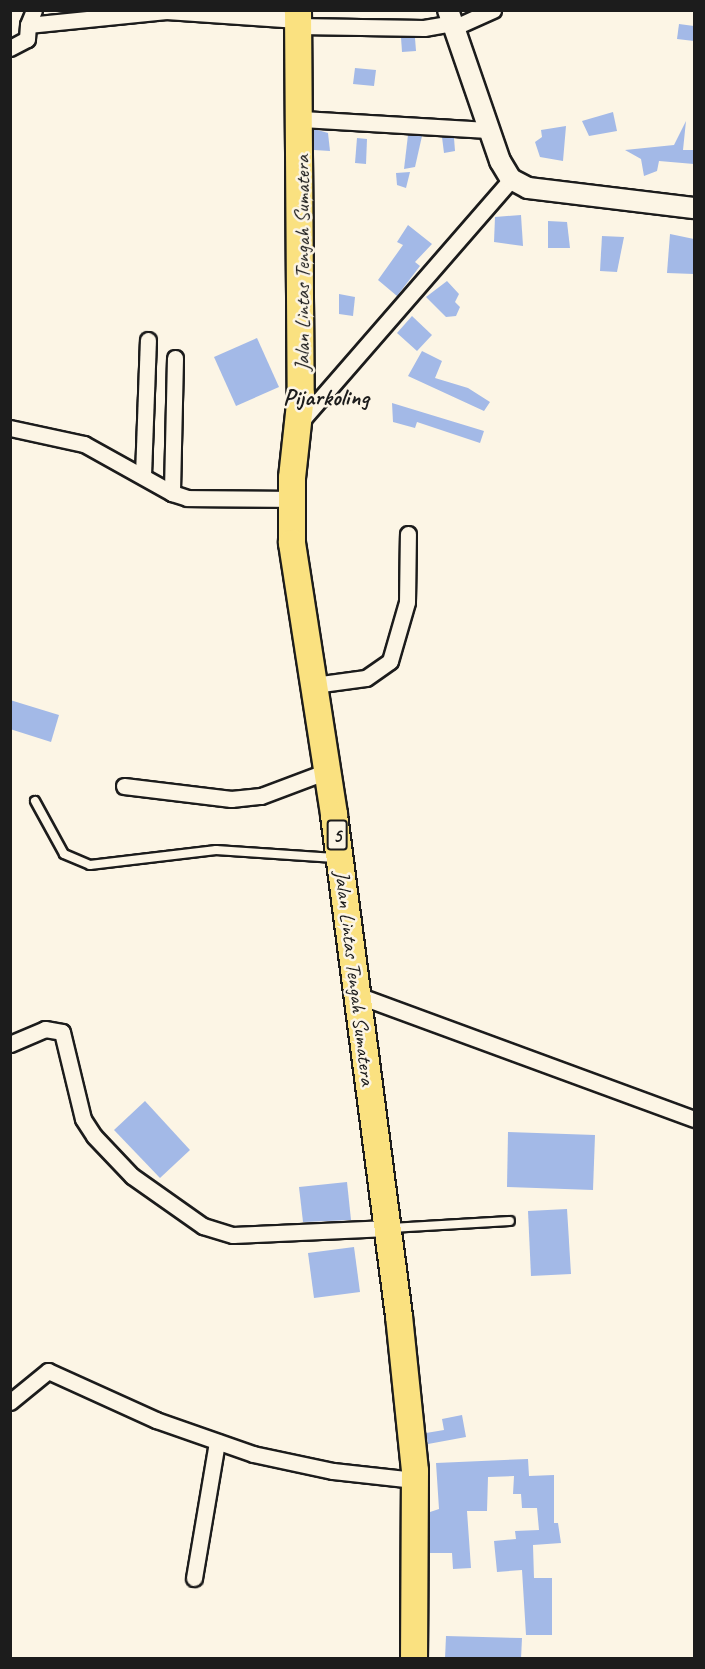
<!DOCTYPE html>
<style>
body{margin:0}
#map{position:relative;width:705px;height:1669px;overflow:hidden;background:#fcf5e5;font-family:Caveat,sans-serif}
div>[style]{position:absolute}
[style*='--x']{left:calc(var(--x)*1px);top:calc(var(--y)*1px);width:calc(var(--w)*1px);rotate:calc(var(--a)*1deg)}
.building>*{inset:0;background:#a3b9e7}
.roads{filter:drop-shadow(2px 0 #1c1c1c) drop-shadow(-2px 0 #1c1c1c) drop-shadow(0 2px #1c1c1c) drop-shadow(0 -2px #1c1c1c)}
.service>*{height:8px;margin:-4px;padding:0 4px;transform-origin:4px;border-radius:4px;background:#fcf5e5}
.minor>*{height:15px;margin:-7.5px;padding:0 7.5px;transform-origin:7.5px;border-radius:7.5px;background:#fcf5e5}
.tertiary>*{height:20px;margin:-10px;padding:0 10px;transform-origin:10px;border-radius:10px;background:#fcf5e5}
.trunk>*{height:26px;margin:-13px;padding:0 13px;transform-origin:13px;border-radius:13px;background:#fae180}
span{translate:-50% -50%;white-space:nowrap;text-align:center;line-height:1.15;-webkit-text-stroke:5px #fcf5e5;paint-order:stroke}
.shield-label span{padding:2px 4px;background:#fcf5e5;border:2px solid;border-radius:4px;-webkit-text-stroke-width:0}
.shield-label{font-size:20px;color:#1c1c1c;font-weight:700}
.street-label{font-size:21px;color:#1c1c1c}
.quarter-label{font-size:24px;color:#1c1c1c;font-weight:700}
.frame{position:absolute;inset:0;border:12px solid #1c1c1c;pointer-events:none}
</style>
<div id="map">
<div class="building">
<i style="clip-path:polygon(679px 24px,694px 26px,694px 41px,677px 39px)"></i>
<i style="clip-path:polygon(401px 37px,415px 38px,416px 51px,402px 52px)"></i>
<i style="clip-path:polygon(355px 68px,376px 70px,374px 86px,353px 84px)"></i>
<i style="clip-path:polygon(613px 112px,617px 131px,589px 136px,582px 121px)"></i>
<i style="clip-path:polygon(686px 121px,683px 150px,694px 150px,694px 164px,659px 161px,657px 171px,644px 176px,641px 159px,625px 150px,674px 145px)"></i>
<i style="clip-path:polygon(566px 126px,563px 161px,540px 157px,535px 142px,542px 137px,541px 130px)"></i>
<i style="clip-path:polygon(314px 129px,328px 133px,330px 151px,314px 150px)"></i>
<i style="clip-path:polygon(408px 135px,422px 136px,415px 167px,404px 169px)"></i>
<i style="clip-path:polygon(442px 137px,454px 138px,455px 151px,444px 153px)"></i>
<i style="clip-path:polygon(357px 138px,367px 139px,366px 164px,355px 163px)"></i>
<i style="clip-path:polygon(410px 172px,406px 188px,397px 185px,396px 173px)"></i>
<i style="clip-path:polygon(521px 215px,523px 246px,494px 242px,495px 217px)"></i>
<i style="clip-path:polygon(548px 221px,567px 222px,570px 248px,548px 248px)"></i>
<i style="clip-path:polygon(408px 225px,432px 244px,415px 262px,420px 266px,397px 296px,378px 280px,403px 245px,397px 242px)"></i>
<i style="clip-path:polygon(670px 234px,694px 239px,694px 274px,667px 273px)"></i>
<i style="clip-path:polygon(602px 236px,624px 237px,617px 272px,600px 271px)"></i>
<i style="clip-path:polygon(447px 281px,459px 294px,455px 302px,460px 307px,456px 316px,446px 317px,426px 297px)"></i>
<i style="clip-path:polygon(339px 294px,355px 297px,353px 316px,339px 314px)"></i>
<i style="clip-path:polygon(412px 316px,432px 335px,417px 351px,397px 333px)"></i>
<i style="clip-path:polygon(257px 338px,279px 387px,236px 406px,214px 357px)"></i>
<i style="clip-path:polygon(422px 351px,442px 361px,435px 378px,468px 388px,490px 402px,484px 411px,408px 376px)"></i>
<i style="clip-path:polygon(392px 403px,484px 431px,480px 443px,417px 422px,415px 428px,393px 422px)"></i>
<i style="clip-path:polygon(10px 700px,59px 715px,51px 742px,10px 729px)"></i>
<i style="clip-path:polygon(145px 1101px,190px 1150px,160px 1178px,114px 1130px)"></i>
<i style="clip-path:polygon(508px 1132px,595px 1135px,593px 1190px,507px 1187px)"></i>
<i style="clip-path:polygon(347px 1182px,351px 1220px,303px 1222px,299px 1187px)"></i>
<i style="clip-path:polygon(567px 1209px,571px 1274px,531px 1276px,528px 1211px)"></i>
<i style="clip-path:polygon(354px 1247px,360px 1292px,314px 1298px,308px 1253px)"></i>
<i style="clip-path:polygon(462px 1415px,466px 1437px,428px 1444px,426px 1433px,444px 1430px,442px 1419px)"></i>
<i style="clip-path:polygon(528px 1459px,529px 1476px,554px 1475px,554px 1523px,558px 1523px,561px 1543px,533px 1545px,534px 1578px,552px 1578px,552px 1635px,526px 1635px,522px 1570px,497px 1572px,494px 1541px,516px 1539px,515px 1531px,539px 1530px,537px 1508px,522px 1508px,521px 1494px,513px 1494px,514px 1476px,488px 1477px,487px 1511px,467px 1511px,471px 1568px,453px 1569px,452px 1553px,430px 1553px,430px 1512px,439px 1509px,436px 1463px)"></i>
<i style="clip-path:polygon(446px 1636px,522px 1638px,521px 1659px,445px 1659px)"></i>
</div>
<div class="roads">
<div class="service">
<i style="--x:35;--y:801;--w:60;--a:61.3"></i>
<i style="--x:64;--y:854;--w:28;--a:23"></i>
<i style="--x:90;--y:865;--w:127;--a:-6.8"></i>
<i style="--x:216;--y:850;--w:119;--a:3.8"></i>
<i style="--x:391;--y:1228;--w:119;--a:-3.4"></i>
</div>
<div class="minor">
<i style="--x:34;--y:10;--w:16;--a:112"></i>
<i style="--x:28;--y:25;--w:139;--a:-5.8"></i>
<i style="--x:166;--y:11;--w:132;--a:3.9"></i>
<i style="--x:298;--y:26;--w:126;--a:0.9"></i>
<i style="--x:424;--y:28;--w:27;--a:-10"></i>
<i style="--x:453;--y:28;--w:44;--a:-24.2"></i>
<i style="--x:10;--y:48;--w:19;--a:-28"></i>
<i style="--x:27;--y:39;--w:14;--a:-86"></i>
<i style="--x:302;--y:119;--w:186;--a:3.4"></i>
<i style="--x:175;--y:358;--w:135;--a:91.3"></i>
<i style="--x:172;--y:493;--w:16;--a:18"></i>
<i style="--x:187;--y:498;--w:105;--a:0.5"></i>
<i style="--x:301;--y:421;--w:320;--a:-49"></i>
<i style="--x:10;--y:428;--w:76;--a:12.2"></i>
<i style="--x:84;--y:444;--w:101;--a:29.1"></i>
<i style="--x:143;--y:475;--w:135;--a:-87.9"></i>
<i style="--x:314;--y:685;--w:52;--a:-7.7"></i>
<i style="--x:366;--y:678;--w:29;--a:-35"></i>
<i style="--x:390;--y:661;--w:61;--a:-73.9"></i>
<i style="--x:407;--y:602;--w:68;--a:-89.2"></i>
<i style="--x:124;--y:786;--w:108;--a:6.9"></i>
<i style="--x:231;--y:799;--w:30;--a:-6"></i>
<i style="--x:261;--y:796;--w:71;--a:-20.7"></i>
<i style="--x:357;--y:995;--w:359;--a:20.2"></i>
<i style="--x:10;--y:1044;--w:38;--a:-23"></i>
<i style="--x:45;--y:1029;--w:17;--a:10"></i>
<i style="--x:62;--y:1032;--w:89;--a:76.4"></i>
<i style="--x:83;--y:1119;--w:20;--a:57"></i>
<i style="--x:94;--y:1136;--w:55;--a:46.5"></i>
<i style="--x:132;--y:1176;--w:87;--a:35.2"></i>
<i style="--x:203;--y:1226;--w:31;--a:17"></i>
<i style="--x:233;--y:1235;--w:155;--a:-2.6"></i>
<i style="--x:10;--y:1402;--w:49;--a:-39.2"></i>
<i style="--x:48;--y:1371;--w:119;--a:24.4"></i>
<i style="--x:156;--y:1420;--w:103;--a:19.3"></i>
<i style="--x:253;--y:1454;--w:82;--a:12"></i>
<i style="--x:333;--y:1471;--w:82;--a:6.3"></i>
<i style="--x:194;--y:1578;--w:138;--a:-80.4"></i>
</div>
<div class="tertiary">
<i style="--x:448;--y:10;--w:160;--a:71"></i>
<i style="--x:500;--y:161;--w:21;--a:59"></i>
<i style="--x:511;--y:179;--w:19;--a:28"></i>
<i style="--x:528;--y:188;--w:167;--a:6.9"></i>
</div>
<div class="trunk">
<i style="--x:298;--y:10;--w:385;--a:89.6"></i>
<i style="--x:301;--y:395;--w:83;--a:96.2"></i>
<i style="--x:292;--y:478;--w:65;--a:90"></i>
<i style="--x:292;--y:543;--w:275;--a:81.2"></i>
<i style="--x:334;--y:815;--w:505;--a:82.61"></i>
<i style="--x:399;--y:1316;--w:156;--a:84.1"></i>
<i style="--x:415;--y:1471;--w:187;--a:90.3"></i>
</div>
</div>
<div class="shield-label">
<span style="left:337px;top:835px">5</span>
</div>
<div class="street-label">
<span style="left:302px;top:263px;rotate:-90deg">Jalan Lintas Tengah Sumatera</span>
<span style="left:355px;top:978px;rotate:83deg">Jalan Lintas Tengah Sumatera</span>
</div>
<div class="quarter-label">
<span style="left:326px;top:398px">Pijarkoling</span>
</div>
<div class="frame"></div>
</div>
